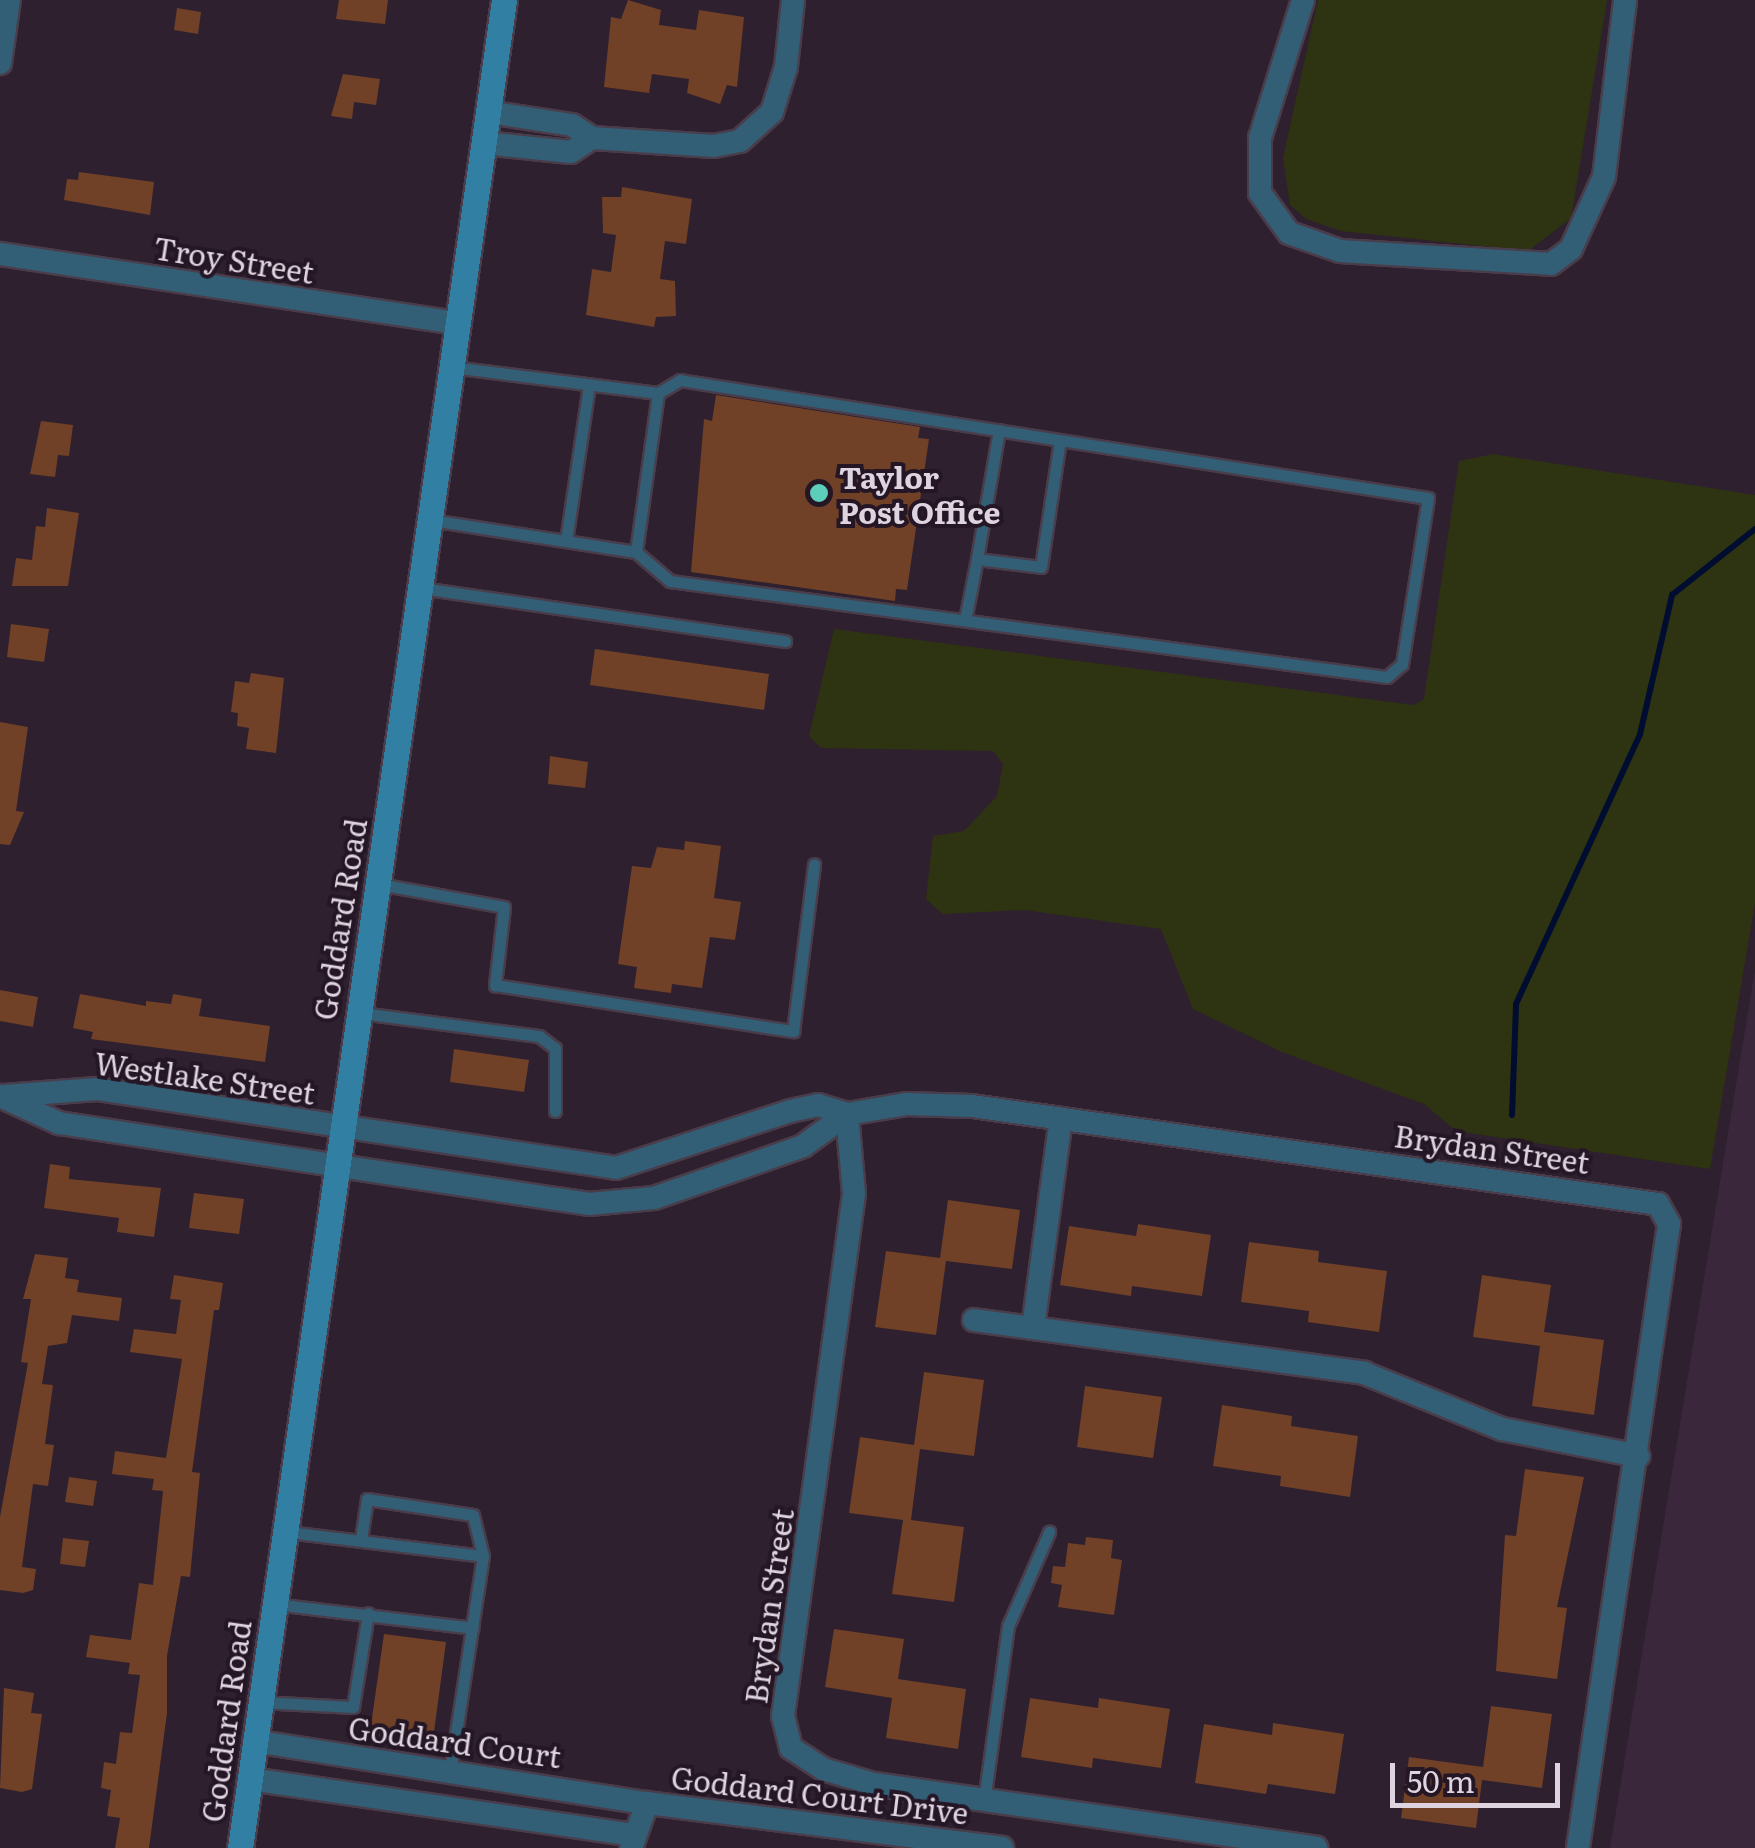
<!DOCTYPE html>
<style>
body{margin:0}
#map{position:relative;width:1755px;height:1848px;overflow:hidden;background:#2e202f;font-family:Literata,serif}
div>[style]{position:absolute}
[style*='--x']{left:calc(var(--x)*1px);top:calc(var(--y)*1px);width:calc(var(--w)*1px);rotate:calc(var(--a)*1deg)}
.built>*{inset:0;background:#3a273c}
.green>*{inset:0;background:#2e3411}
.stream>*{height:6px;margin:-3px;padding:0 3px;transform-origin:3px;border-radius:3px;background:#000d31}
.building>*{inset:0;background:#704027}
.roads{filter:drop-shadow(2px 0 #4a3d4b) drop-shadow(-2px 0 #4a3d4b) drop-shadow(0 2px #4a3d4b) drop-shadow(0 -2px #4a3d4b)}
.lane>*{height:11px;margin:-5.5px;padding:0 5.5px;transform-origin:5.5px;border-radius:5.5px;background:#325f76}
.street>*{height:22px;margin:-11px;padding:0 11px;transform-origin:11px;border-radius:11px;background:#325f76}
.secondary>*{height:25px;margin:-12.5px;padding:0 12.5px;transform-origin:12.5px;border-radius:12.5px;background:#317fa3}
.dots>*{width:28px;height:28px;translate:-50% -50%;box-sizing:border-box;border:5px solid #241625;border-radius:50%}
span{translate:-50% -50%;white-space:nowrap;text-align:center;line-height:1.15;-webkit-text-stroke:8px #241625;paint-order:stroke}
.street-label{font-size:30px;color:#ded4df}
.poi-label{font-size:30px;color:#ded4df;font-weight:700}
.left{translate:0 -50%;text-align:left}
.scale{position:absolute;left:1390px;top:1763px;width:170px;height:45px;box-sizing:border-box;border:5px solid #ded4df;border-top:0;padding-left:12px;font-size:30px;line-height:35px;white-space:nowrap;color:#ded4df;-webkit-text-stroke:8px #241625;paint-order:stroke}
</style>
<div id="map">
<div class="built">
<i style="clip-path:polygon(1755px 970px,1755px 1848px,1610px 1848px)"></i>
</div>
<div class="green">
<i style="clip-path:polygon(1318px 0,1607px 0,1571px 218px,1528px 251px,1341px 231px,1306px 219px,1290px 205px,1283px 158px)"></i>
<i style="clip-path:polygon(1493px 454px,1755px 495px,1755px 903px,1710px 1169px,1456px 1131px,1424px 1104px,1282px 1052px,1193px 1009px,1161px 929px,1025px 910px,943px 914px,926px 899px,933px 836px,964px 831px,997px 796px,1003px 764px,993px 751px,821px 748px,809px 736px,834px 629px,1414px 705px,1424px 699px,1459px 461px)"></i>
</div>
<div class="stream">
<i style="--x:1512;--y:1115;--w:111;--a:-87.9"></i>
<i style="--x:1516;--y:1004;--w:297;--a:-65.3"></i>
<i style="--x:1640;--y:734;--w:143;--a:-77"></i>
<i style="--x:1672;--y:595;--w:106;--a:-38.5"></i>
</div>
<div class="building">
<i style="clip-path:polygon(339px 0,388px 0,385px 24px,336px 19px)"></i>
<i style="clip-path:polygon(628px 0,661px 10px,659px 25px,696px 30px,699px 10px,744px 17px,737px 87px,727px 85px,720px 104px,687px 93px,689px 79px,652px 74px,649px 93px,604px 87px,611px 17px,621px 19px)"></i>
<i style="clip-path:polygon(177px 8px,201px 12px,198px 34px,174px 30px)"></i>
<i style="clip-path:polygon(343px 74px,380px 79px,376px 105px,354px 102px,352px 119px,331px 116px)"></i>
<i style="clip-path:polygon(79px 172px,154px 182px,150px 215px,64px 200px,67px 179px,78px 180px)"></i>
<i style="clip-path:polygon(622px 187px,692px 199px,686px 244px,665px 241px,660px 279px,675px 281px,676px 316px,656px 317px,654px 327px,586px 315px,592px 269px,611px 272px,616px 235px,603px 233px,602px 197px,621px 197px)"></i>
<i style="clip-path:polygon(716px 395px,920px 427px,918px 438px,929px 439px,907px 590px,896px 589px,895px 601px,691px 572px,704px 419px,712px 421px)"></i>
<i style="clip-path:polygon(41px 421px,73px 425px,69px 456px,58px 455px,55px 477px,30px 474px)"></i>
<i style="clip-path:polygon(47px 508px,79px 513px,68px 586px,12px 586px,16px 558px,32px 560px,36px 526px,45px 527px)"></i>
<i style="clip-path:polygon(11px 624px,49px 629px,44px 662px,7px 657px)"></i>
<i style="clip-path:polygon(595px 649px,769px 674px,764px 710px,590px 685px)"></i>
<i style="clip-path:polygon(251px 673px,284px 678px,276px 753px,246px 749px,249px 728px,237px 726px,238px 713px,231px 712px,235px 681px,249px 683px)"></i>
<i style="clip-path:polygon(0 722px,28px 727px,16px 811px,24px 812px,10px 845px,0 844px)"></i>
<i style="clip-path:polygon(550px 756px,588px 762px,585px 788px,548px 784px)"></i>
<i style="clip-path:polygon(685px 841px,721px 846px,714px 898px,741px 902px,735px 940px,710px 937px,702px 988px,672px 984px,671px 993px,634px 988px,637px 967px,618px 964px,632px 866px,651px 868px,657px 847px,684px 850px)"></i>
<i style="clip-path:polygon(0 990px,38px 997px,33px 1027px,0 1021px)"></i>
<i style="clip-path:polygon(80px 994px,146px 1006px,146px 1001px,171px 1004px,173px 994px,202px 999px,199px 1016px,270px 1026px,265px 1062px,91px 1039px,93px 1032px,73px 1028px)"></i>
<i style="clip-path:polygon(454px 1049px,529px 1060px,524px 1092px,450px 1082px)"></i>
<i style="clip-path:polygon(50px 1164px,70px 1167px,69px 1179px,161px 1188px,154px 1237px,117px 1232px,119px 1218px,44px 1208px)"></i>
<i style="clip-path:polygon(194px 1193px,244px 1199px,239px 1234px,189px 1228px)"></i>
<i style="clip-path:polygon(948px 1200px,1020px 1210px,1012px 1269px,946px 1261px,936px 1335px,875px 1327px,886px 1251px,940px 1258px)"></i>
<i style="clip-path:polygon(1138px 1224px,1211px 1235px,1202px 1296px,1132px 1286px,1131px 1296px,1060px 1285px,1069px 1226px,1136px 1236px)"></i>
<i style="clip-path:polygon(1249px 1242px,1319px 1251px,1318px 1262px,1387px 1271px,1379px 1332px,1308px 1322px,1309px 1311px,1241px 1302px)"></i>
<i style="clip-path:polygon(35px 1254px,68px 1258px,65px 1278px,79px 1280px,77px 1292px,122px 1298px,119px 1321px,72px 1315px,67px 1343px,48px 1346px,42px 1384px,53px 1385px,45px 1444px,54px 1445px,48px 1486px,33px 1484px,22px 1567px,36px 1569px,33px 1590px,23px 1593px,0 1590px,0 1517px,28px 1363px,21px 1362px,31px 1299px,23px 1299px)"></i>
<i style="clip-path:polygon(174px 1275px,223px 1283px,219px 1310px,214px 1310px,192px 1472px,200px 1473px,190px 1577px,181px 1576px,167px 1656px,167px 1713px,149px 1848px,115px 1848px,120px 1818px,107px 1816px,111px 1790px,101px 1788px,104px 1762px,116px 1764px,120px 1732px,132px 1733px,140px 1675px,128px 1674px,130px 1663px,86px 1657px,90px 1635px,131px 1640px,139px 1583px,153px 1585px,163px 1491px,152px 1490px,154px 1479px,112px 1474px,115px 1451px,166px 1458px,182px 1359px,130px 1352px,134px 1329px,176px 1334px,181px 1300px,170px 1299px)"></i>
<i style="clip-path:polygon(1482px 1275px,1551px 1285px,1544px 1332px,1604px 1340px,1594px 1415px,1532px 1406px,1540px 1346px,1473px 1337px)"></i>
<i style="clip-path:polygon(924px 1372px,984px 1380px,974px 1456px,920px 1449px,911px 1520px,964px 1527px,954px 1602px,892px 1594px,903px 1520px,849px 1513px,860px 1437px,914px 1445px)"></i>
<i style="clip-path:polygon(1085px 1386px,1162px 1397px,1153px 1458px,1077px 1447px)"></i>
<i style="clip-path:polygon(1222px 1405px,1292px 1416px,1291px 1426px,1358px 1436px,1350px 1497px,1280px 1486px,1281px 1476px,1213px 1466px)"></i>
<i style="clip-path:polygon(1525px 1469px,1584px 1477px,1557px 1607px,1567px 1608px,1557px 1679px,1496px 1671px,1505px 1535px,1516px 1536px)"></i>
<i style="clip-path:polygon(69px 1477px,97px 1481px,93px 1506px,65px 1502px)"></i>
<i style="clip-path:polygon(1086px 1537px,1113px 1540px,1111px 1558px,1122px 1560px,1114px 1615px,1058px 1607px,1062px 1585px,1051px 1583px,1053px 1566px,1065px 1567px,1068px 1543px,1085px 1545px)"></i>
<i style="clip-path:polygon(63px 1538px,89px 1541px,85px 1567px,60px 1564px)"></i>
<i style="clip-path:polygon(834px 1629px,904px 1639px,898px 1679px,966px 1689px,958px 1749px,886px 1738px,892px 1698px,825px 1687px)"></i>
<i style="clip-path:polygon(384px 1634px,446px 1642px,432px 1747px,369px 1739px)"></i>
<i style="clip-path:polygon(4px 1688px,34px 1693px,31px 1713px,42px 1714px,32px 1789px,22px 1792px,0 1788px)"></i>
<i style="clip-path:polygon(1030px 1698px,1098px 1708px,1099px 1698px,1170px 1709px,1161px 1768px,1093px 1758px,1092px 1768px,1021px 1757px)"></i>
<i style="clip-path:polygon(1491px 1706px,1552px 1714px,1542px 1788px,1482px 1780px,1476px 1828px,1401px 1818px,1409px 1757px,1483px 1767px)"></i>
<i style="clip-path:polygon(1273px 1723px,1344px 1734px,1335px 1794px,1268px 1784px,1266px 1794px,1195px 1783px,1204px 1724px,1272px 1735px)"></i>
</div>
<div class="roads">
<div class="lane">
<i style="--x:999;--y:430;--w:131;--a:99.7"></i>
<i style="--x:977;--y:559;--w:64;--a:7.1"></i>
<i style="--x:1041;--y:567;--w:128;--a:-81.5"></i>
<i style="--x:431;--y:520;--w:207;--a:8.9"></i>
<i style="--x:636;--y:552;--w:45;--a:40.5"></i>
<i style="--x:670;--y:581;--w:723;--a:7.63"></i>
<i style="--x:1387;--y:677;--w:20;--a:-41"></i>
<i style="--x:1402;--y:664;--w:168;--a:-81.1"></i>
<i style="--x:1428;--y:498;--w:757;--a:-171.04"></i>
<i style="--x:680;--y:380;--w:26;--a:149"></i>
<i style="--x:658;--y:393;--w:208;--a:-172.8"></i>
<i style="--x:566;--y:541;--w:158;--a:-81.6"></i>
<i style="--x:636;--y:552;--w:161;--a:-82.1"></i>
<i style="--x:421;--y:588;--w:368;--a:8.3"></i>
<i style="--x:965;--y:620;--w:62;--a:-78.9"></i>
<i style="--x:379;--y:884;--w:127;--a:10.4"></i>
<i style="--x:504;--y:907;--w:79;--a:96.6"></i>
<i style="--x:495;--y:985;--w:302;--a:8.8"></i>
<i style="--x:793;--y:1031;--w:168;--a:-82.8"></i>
<i style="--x:361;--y:1013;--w:179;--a:7.4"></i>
<i style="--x:539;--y:1036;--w:20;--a:37"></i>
<i style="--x:555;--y:1048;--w:63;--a:90"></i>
<i style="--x:288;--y:1532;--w:196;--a:7"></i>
<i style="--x:361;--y:1539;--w:40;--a:-81.5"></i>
<i style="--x:367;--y:1499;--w:107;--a:8.6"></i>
<i style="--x:473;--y:1515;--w:42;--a:76.3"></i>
<i style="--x:483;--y:1556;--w:219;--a:98.7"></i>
<i style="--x:275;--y:1604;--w:199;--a:6.9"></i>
<i style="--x:260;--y:1702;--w:93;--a:3.1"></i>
<i style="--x:353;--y:1707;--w:95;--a:-80.9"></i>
<i style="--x:984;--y:1801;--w:177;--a:-82.2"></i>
<i style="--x:1008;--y:1626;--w:103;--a:-66.4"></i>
</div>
<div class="street">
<i style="--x:1303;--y:0;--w:145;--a:107.3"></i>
<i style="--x:1260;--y:138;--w:55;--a:90"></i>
<i style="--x:1260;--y:193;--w:49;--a:54.1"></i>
<i style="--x:1289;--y:233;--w:54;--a:19.4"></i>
<i style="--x:1340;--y:251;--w:211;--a:3.5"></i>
<i style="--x:1551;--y:264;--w:25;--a:-37"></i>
<i style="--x:1571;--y:249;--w:79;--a:-65.4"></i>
<i style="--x:1604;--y:177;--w:178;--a:-83.2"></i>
<i style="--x:0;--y:63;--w:64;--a:-81.9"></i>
<i style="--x:488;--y:112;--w:85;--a:8.8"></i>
<i style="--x:572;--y:125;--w:24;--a:33"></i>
<i style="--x:592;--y:138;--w:122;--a:3.8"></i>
<i style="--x:714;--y:146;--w:26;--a:-11"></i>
<i style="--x:740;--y:141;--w:43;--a:-42.2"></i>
<i style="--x:772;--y:112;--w:47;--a:-72.7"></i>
<i style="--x:786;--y:67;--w:67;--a:-84"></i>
<i style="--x:484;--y:143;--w:87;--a:5.9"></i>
<i style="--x:571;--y:152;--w:25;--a:-34"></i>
<i style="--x:0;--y:254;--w:463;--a:8.6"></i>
<i style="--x:0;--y:1096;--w:65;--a:24.6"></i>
<i style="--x:59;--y:1123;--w:536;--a:8.69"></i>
<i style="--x:589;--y:1204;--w:65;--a:-5.3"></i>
<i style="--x:654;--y:1198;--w:158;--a:-19.2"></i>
<i style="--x:803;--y:1146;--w:54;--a:-36"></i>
<i style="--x:847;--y:1114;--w:61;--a:-9.5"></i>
<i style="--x:907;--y:1104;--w:65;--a:1.8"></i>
<i style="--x:972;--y:1106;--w:693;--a:8.13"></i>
<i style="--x:1658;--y:1204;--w:23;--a:61"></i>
<i style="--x:1669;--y:1224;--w:631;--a:98.3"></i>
<i style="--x:4;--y:1096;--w:93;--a:-4.3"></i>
<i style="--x:97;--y:1089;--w:525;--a:8.65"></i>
<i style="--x:616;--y:1168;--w:183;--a:-18.1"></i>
<i style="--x:790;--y:1111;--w:29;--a:-12"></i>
<i style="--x:818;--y:1105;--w:30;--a:17"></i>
<i style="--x:847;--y:1114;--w:80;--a:85"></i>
<i style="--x:854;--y:1194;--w:527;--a:97.75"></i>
<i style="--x:783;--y:1716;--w:33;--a:76"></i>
<i style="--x:791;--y:1748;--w:38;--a:33"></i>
<i style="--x:823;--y:1769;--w:53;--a:16.4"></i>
<i style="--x:874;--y:1784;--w:447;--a:8.2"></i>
<i style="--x:974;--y:1320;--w:394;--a:7.7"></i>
<i style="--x:1364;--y:1373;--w:149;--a:22.1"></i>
<i style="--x:1502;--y:1429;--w:139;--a:11.2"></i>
<i style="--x:1033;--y:1328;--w:211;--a:-82.4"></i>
<i style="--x:254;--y:1741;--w:398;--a:9"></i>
<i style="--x:250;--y:1779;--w:387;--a:8.3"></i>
<i style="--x:631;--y:1848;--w:48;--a:-70.4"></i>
<i style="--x:647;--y:1803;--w:358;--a:7.2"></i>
</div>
<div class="secondary">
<i style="--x:240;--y:1848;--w:1867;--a:-81.87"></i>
</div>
</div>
<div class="dots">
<i style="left:819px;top:493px;background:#5cceba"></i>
</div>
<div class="street-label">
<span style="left:234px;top:259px;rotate:9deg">Troy Street</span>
<span style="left:339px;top:919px;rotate:-81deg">Goddard Road</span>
<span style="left:205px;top:1077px;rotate:8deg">Westlake Street</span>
<span style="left:1492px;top:1148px;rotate:8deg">Brydan Street</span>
<span style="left:768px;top:1606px;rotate:-82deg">Brydan Street</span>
<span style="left:225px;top:1721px;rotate:-82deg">Goddard Road</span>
<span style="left:455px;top:1741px;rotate:8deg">Goddard Court</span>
<span style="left:820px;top:1794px;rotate:7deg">Goddard Court Drive</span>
</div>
<div class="poi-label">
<span class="left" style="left:839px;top:493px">Taylor<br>Post Office</span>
</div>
<div class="scale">50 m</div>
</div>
